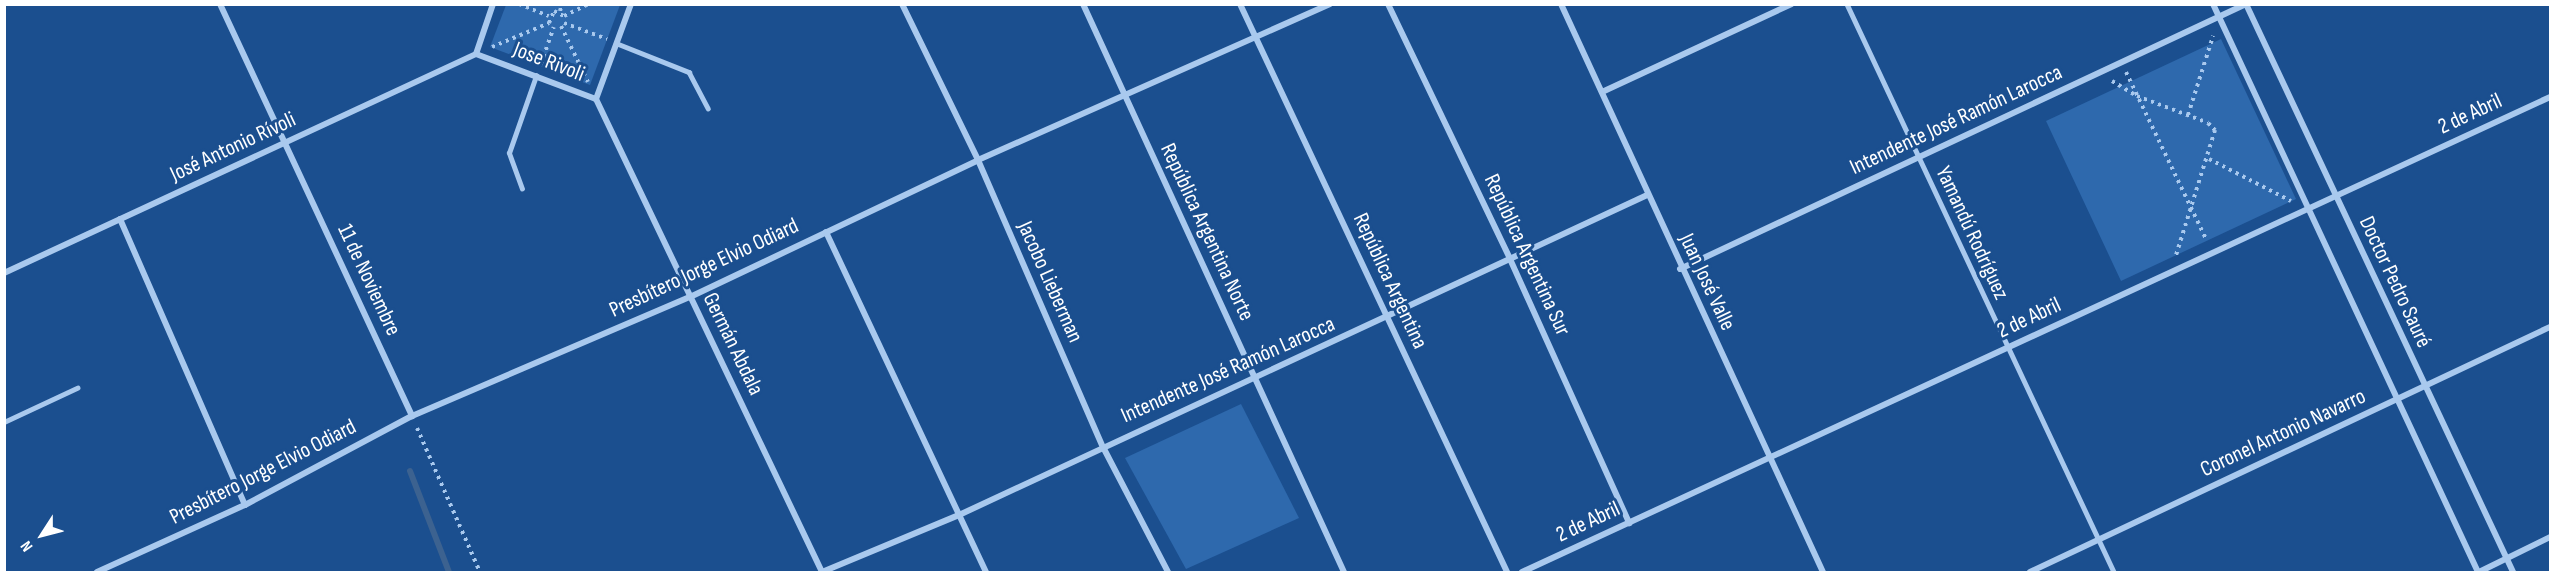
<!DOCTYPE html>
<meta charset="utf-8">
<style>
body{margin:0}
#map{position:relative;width:2555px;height:577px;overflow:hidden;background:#1b4f8f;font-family:"Sofia Sans Condensed",sans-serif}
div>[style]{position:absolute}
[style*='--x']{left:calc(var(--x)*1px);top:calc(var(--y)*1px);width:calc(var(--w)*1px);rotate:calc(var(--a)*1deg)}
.green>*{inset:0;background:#2e69ad}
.stream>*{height:6px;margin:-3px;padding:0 3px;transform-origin:3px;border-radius:3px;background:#3c6290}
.path>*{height:4px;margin-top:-2px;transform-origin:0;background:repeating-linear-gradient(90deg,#a9c9ee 0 3px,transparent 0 7.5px)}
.lane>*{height:4.5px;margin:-2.25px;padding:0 2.25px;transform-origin:2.25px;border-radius:2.25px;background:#a9c9ee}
.street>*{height:6px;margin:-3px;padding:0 3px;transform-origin:3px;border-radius:3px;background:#a9c9ee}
span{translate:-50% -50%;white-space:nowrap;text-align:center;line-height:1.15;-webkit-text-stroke:6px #1b4f8f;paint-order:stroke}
.street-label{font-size:22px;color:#fff}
.frame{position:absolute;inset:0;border:6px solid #fff;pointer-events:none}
.north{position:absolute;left:12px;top:505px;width:60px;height:60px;-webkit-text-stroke:4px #1b4f8f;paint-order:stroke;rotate:234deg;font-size:16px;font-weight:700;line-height:24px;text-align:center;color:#fff}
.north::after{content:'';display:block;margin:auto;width:21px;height:27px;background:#fff;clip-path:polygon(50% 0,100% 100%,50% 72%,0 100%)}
</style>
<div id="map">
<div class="green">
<i style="clip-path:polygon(506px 5px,620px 5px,590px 85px,490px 47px)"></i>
<i style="clip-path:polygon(2221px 39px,2296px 199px,2121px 281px,2046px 121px)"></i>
<i style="clip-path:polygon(1241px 404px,1299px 518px,1186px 569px,1125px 458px)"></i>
</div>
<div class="stream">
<i style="--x:410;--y:471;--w:108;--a:68.9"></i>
</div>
<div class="path">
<i style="--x:519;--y:4;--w:32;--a:22"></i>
<i style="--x:560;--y:11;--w:7;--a:-74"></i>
<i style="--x:564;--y:16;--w:28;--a:-26"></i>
<i style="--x:549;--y:23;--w:13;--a:-67"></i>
<i style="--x:554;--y:11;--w:11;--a:27"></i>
<i style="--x:564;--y:23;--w:46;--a:20.4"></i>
<i style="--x:561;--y:26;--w:62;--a:64.3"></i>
<i style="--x:492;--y:47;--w:62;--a:-22.8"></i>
<i style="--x:541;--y:64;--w:39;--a:-71"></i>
<i style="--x:2126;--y:72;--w:187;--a:64.4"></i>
<i style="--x:2112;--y:81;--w:29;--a:31"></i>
<i style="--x:2137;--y:96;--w:76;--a:20.8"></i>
<i style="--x:2208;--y:123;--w:10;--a:45"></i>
<i style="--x:2215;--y:130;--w:131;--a:107.3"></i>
<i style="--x:2188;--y:115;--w:83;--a:-72.4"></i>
<i style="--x:2209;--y:159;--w:92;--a:27.1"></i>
<i style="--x:417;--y:428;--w:157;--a:66.4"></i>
</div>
<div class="lane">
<i style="--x:1847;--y:4;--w:628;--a:64.82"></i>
<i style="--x:616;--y:43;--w:79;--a:21.7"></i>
<i style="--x:689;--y:72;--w:41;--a:62.2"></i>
<i style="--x:522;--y:189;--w:38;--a:-110"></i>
<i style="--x:509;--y:153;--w:82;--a:-70.7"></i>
<i style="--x:4;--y:422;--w:81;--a:-25"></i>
</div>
<div class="street">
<i style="--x:220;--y:4;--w:455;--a:65"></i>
<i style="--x:902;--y:4;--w:174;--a:64"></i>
<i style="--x:978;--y:160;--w:313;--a:66.5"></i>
<i style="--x:1103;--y:447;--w:141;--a:62.5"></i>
<i style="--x:1083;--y:4;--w:625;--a:65.32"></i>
<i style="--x:1240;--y:4;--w:628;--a:64.82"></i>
<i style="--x:1388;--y:4;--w:283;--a:64.4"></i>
<i style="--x:1510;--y:259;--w:290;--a:65.7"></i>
<i style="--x:1561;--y:4;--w:626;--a:65.24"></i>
<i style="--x:2213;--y:4;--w:627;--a:64.99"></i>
<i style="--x:2246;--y:4;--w:628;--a:64.82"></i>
<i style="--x:476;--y:54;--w:128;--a:20.6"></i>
<i style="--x:476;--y:54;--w:53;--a:-71.2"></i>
<i style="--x:1602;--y:92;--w:209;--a:-24.9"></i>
<i style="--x:596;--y:99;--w:524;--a:64.46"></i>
<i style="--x:596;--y:99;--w:101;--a:-69.8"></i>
<i style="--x:120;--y:219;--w:312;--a:66.4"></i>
<i style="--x:826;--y:232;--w:376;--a:64.8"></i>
<i style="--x:1680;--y:269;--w:625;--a:-25.09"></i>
<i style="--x:4;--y:273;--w:520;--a:-24.89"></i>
<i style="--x:97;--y:572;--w:162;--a:-24.4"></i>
<i style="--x:245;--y:505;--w:189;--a:-28.1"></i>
<i style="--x:412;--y:416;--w:302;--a:-23.2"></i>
<i style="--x:690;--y:297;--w:319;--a:-25.4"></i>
<i style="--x:978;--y:160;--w:385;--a:-23.9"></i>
<i style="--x:822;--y:572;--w:148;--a:-22.6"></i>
<i style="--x:959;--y:515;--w:759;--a:-24.94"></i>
<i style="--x:1522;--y:572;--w:1132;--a:-24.8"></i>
<i style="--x:2030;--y:572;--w:575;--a:-25.23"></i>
<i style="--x:2479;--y:572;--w:79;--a:-26.2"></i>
</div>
<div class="street-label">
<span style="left:549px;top:62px;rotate:21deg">Jose Rivoli</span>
<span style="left:2470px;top:114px;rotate:-25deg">2 de Abril</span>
<span style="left:1956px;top:120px;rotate:-25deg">Intendente José Ramón Larocca</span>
<span style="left:233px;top:147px;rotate:-25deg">José Antonio Rívoli</span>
<span style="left:1207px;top:232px;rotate:65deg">República Argentina Norte</span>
<span style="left:1972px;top:233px;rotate:65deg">Yamandú Rodríguez</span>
<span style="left:1527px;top:255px;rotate:65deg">República Argentina Sur</span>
<span style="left:704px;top:268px;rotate:-25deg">Presbítero Jorge Elvio Odiard</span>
<span style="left:369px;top:280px;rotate:65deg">11 de Noviembre</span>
<span style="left:1390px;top:281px;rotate:65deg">República Argentina</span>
<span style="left:1050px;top:282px;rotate:66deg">Jacobo Lieberman</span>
<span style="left:1707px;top:282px;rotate:65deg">Juan José Valle</span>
<span style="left:2395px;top:282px;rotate:65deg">Doctor Pedro Sauré</span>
<span style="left:2029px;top:318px;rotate:-25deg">2 de Abril</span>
<span style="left:733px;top:344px;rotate:64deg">Germán Abdala</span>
<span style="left:1228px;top:370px;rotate:-24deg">Intendente José Ramón Larocca</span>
<span style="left:2283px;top:433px;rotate:-25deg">Coronel Antonio Navarro</span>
<span style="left:263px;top:472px;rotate:-27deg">Presbítero Jorge Elvio Odiard</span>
<span style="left:1588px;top:522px;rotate:-25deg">2 de Abril</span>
</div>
<div class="frame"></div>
<div class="north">N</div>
</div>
